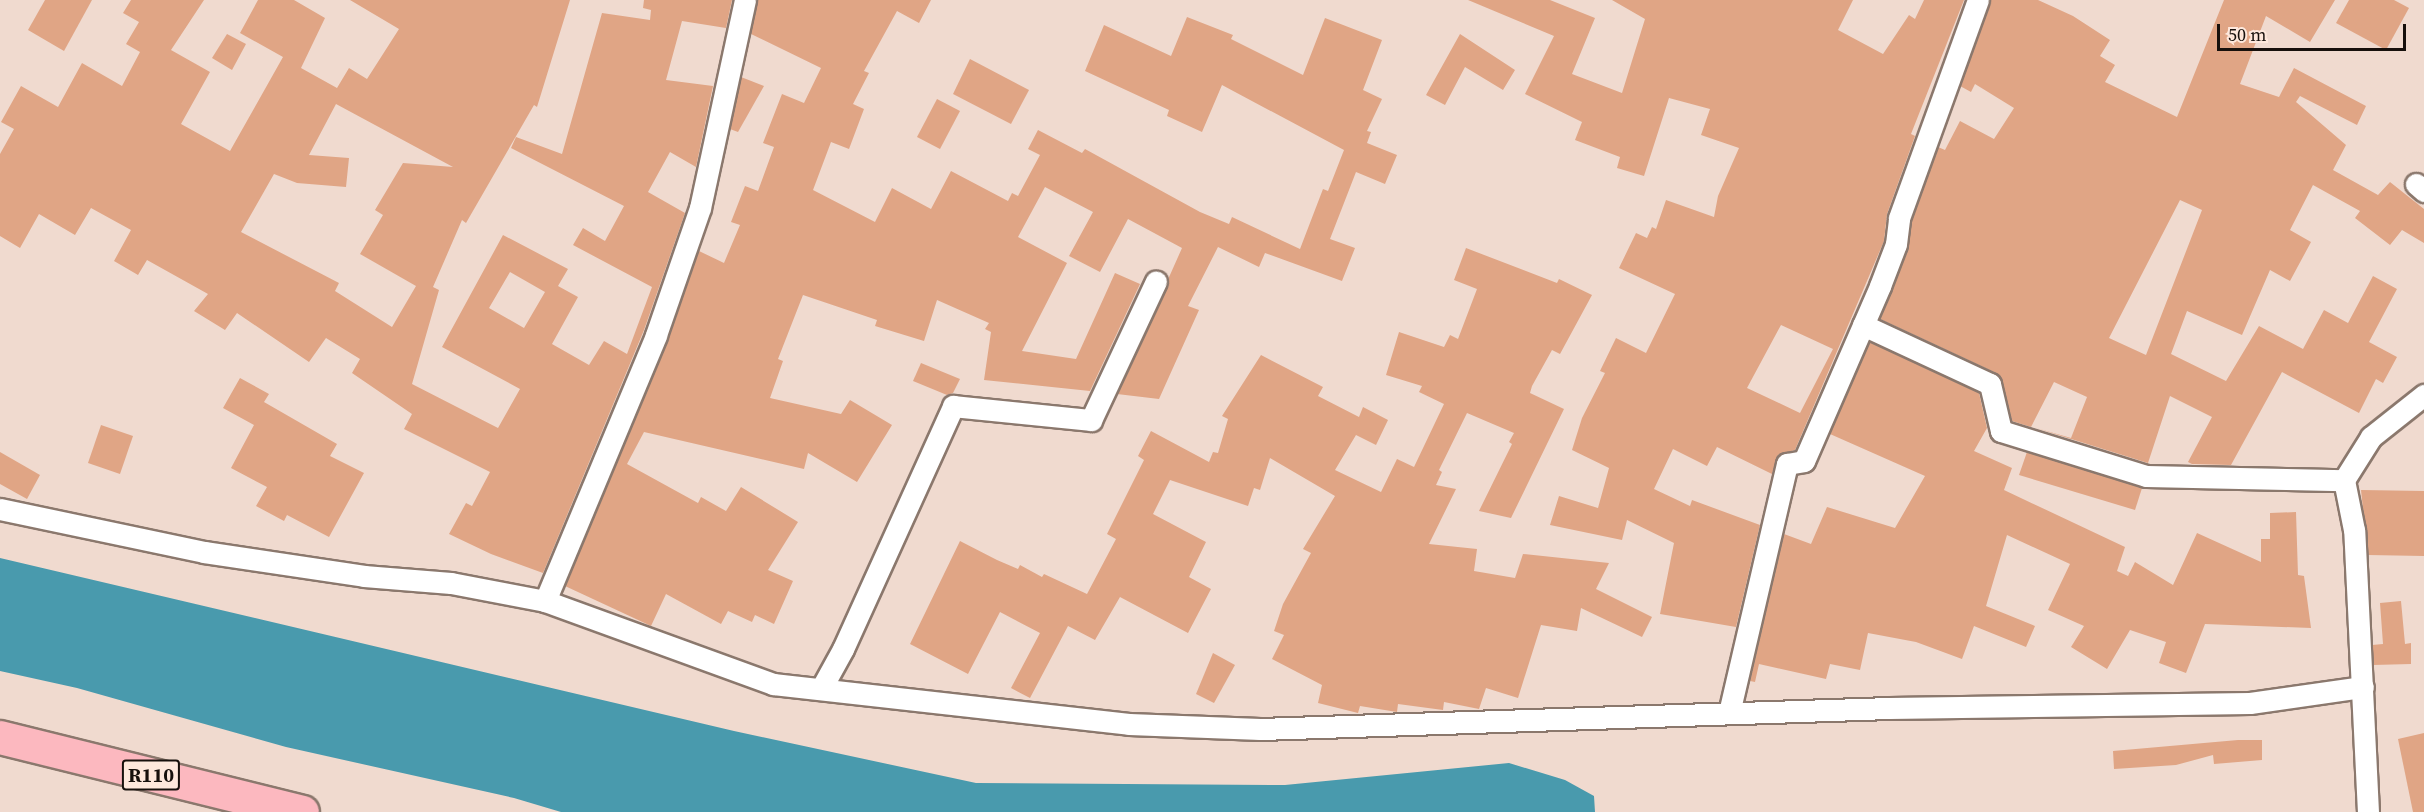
<!DOCTYPE html>
<style>
body{margin:0}
#map{position:relative;width:2424px;height:812px;overflow:hidden;background:#f0dacf;font-family:"Source Serif 4",serif}
div>[style]{position:absolute}
[style*='--x']{left:calc(var(--x)*1px);top:calc(var(--y)*1px);width:calc(var(--w)*1px);rotate:calc(var(--a)*1deg)}
.water>*{inset:0;background:#499aad}
.building>*{inset:0;background:#e0a585}
.roads{filter:drop-shadow(2px 0 #8b786d) drop-shadow(-2px 0 #8b786d) drop-shadow(0 2px #8b786d) drop-shadow(0 -2px #8b786d)}
.street>*{height:21px;margin:-10.5px;padding:0 10.5px;transform-origin:10.5px;border-radius:10.5px;background:#fff}
.primary>*{height:33px;margin:-16.5px;padding:0 16.5px;transform-origin:16.5px;border-radius:16.5px;background:#fcb8bf}
span{translate:-50% -50%;white-space:nowrap;text-align:center;line-height:1.15;-webkit-text-stroke:6px #fee8dc;paint-order:stroke}
.shield-label span{padding:2px 4px;background:#fee8dc;border:2px solid;border-radius:4px;-webkit-text-stroke-width:0}
.shield-label{font-size:20px;color:#17100c;font-weight:700}
.scale{position:absolute;left:2217px;top:24px;width:189px;height:27px;box-sizing:border-box;border:3px solid #17100c;border-top:0;padding-left:8px;font-size:18px;line-height:21px;white-space:nowrap;color:#17100c;-webkit-text-stroke:4px #fee8dc;paint-order:stroke}
</style>
<div id="map">
<div class="water">
<i style="clip-path:polygon(0 558px,734px 731px,976px 783px,1285px 785px,1509px 763px,1565px 780px,1594px 796px,1595px 812px,561px 812px,514px 798px,286px 747px,77px 688px,0 671px)"></i>
</div>
<div class="building">
<i style="clip-path:polygon(45px 0,92px 0,64px 51px,28px 30px)"></i>
<i style="clip-path:polygon(evenodd,131px 0,204px 0,171px 50px,210px 72px,181px 124px,230px 151px,283px 57px,240px 33px,258px 0,294px 0,325px 18px,301px 68px,337px 88px,349px 68px,367px 79px,399px 29px,350px 0,570px 0,537px 107px,534px 105px,466px 223px,462px 220px,433px 287px,439px 290px,412px 384px,498px 428px,520px 389px,442px 347px,503px 235px,568px 269px,558px 286px,578px 297px,552px 344px,589px 365px,604px 341px,627px 354px,652px 287px,573px 245px,583px 228px,605px 241px,624px 206px,511px 148px,516px 137px,562px 154px,602px 13px,650px 20px,651px 10px,643px 8px,644px 0,732px 0,726px 28px,682px 21px,666px 80px,713px 86px,696px 167px,670px 152px,648px 192px,685px 213px,644px 330px,543px 573px,491px 554px,449px 534px,466px 503px,472px 506px,490px 472px,404px 429px,412px 414px,352px 373px,360px 359px,326px 338px,309px 362px,237px 313px,225px 330px,194px 311px,208px 294px,147px 260px,138px 275px,114px 261px,131px 230px,91px 208px,75px 235px,39px 214px,20px 248px,0 236px,0 154px,14px 129px,1px 122px,21px 86px,58px 107px,82px 63px,122px 86px,140px 52px,126px 44px,139px 22px,123px 13px,131px 0,336px 104px,453px 167px,403px 163px,375px 210px,383px 215px,360px 254px,416px 286px,392px 327px,335px 291px,339px 283px,241px 232px,274px 174px,297px 183px,346px 187px,349px 158px,309px 155px,336px 104px,131px 0,510px 272px,545px 292px,524px 328px,489px 308px,510px 272px)"></i>
<i style="clip-path:polygon(757px 0,931px 0,919px 23px,897px 11px,864px 71px,869px 73px,853px 104px,864px 109px,849px 149px,831px 142px,813px 190px,875px 222px,892px 188px,931px 209px,951px 171px,1008px 201px,1012px 193px,1018px 196px,1040px 155px,1028px 149px,1038px 130px,1082px 153px,1085px 149px,1200px 212px,1229px 224px,1232px 217px,1300px 249px,1323px 189px,1328px 191px,1344px 150px,1222px 85px,1202px 132px,1167px 116px,1169px 110px,1085px 71px,1104px 25px,1171px 56px,1187px 17px,1233px 35px,1231px 39px,1303px 75px,1325px 18px,1382px 40px,1363px 90px,1382px 99px,1367px 131px,1371px 132px,1367px 143px,1397px 155px,1385px 184px,1356px 172px,1330px 239px,1355px 248px,1342px 281px,1265px 253px,1259px 267px,1218px 247px,1188px 306px,1199px 310px,1159px 399px,1117px 394px,1182px 248px,1128px 219px,1100px 272px,1069px 256px,1093px 212px,1045px 187px,1018px 237px,1067px 263px,1022px 351px,1076px 359px,1115px 273px,1140px 284px,1090px 391px,984px 380px,991px 332px,985px 329px,989px 323px,937px 300px,924px 341px,875px 326px,877px 320px,803px 295px,778px 359px,783px 361px,770px 398px,841px 414px,850px 400px,892px 425px,857px 482px,808px 453px,804px 469px,644px 432px,627px 464px,698px 503px,701px 497px,726px 511px,741px 487px,798px 522px,768px 570px,793px 581px,774px 624px,755px 615px,752px 622px,728px 611px,721px 624px,666px 594px,651px 626px,565px 586px,668px 340px,699px 251px,724px 263px,740px 225px,731px 222px,745px 186px,758px 191px,774px 147px,763px 143px,782px 94px,804px 103px,821px 68px,751px 34px)"></i>
<i style="clip-path:polygon(evenodd,1468px 0,1550px 0,1595px 18px,1572px 74px,1622px 93px,1645px 19px,1612px 0,1853px 0,1838px 30px,1883px 54px,1909px 15px,1915px 19px,1924px 0,1964px 0,1911px 134px,1915px 136px,1887px 214px,1884px 241px,1795px 450px,1778px 455px,1772px 474px,1717px 447px,1707px 466px,1673px 449px,1654px 489px,1690px 506px,1692px 500px,1760px 525px,1736px 627px,1660px 614px,1674px 543px,1627px 520px,1622px 540px,1550px 525px,1559px 496px,1598px 508px,1609px 468px,1572px 450px,1582px 418px,1605px 373px,1600px 371px,1616px 338px,1646px 353px,1675px 294px,1619px 268px,1636px 233px,1647px 238px,1652px 227px,1656px 229px,1666px 200px,1714px 217px,1718px 196px,1739px 148px,1701px 135px,1710px 109px,1669px 98px,1644px 176px,1617px 168px,1620px 157px,1575px 140px,1582px 122px,1525px 94px,1554px 36px,1468px 0,1781px 325px,1833px 349px,1800px 413px,1747px 388px,1781px 325px)"></i>
<i style="clip-path:polygon(evenodd,1990px 0,2038px 0,2073px 16px,2110px 40px,2100px 56px,2115px 65px,2105px 82px,2177px 117px,2224px 0,2335px 0,2310px 42px,2266px 16px,2240px 84px,2279px 97px,2294px 68px,2366px 106px,2357px 125px,2300px 96px,2296px 102px,2346px 145px,2333px 170px,2378px 195px,2390px 182px,2424px 209px,2424px 243px,2402px 230px,2390px 245px,2355px 218px,2360px 211px,2313px 185px,2290px 230px,2311px 242px,2290px 281px,2270px 270px,2242px 335px,2187px 311px,2171px 354px,2226px 381px,2259px 326px,2303px 349px,2324px 310px,2348px 323px,2373px 276px,2397px 289px,2369px 342px,2397px 357px,2383px 383px,2376px 379px,2359px 413px,2282px 372px,2231px 465px,2192px 464px,2188px 462px,2212px 417px,2170px 396px,2148px 463px,2036px 428px,2071px 438px,2087px 397px,2054px 382px,2031px 427px,2012px 421px,2002px 381px,1996px 373px,1880px 319px,1908px 249px,1911px 221px,1938px 147px,1945px 150px,1960px 121px,1994px 139px,2014px 108px,1975px 84px,1971px 92px,1960px 86px,1990px 0,2180px 200px,2202px 210px,2146px 355px,2109px 338px,2180px 200px)"></i>
<i style="clip-path:polygon(2349px 0,2394px 0,2409px 8px,2386px 50px,2336px 23px)"></i>
<i style="clip-path:polygon(227px 34px,246px 44px,232px 70px,212px 58px)"></i>
<i style="clip-path:polygon(1460px 34px,1515px 70px,1503px 90px,1465px 67px,1445px 105px,1426px 95px)"></i>
<i style="clip-path:polygon(970px 59px,1029px 90px,1011px 124px,953px 94px)"></i>
<i style="clip-path:polygon(741px 77px,764px 86px,738px 132px,730px 129px)"></i>
<i style="clip-path:polygon(937px 99px,960px 111px,940px 149px,917px 137px)"></i>
<i style="clip-path:polygon(1466px 248px,1557px 283px,1559px 279px,1592px 295px,1560px 354px,1552px 350px,1532px 386px,1530px 393px,1564px 409px,1511px 518px,1479px 511px,1512px 444px,1509px 442px,1514px 433px,1467px 413px,1439px 470px,1442px 472px,1436px 485px,1456px 489px,1429px 544px,1477px 549px,1474px 571px,1515px 578px,1523px 554px,1609px 563px,1596px 589px,1652px 617px,1642px 637px,1581px 608px,1577px 631px,1541px 625px,1518px 698px,1486px 688px,1479px 709px,1444px 702px,1443px 710px,1398px 704px,1397px 712px,1360px 706px,1358px 713px,1318px 703px,1322px 685px,1272px 659px,1284px 635px,1274px 631px,1283px 604px,1311px 553px,1303px 549px,1335px 496px,1270px 458px,1260px 490px,1254px 488px,1248px 506px,1170px 480px,1153px 514px,1206px 542px,1189px 577px,1211px 589px,1188px 633px,1120px 597px,1095px 640px,1068px 626px,1030px 698px,1011px 688px,1040px 633px,1000px 612px,968px 674px,910px 644px,960px 541px,997px 560px,1018px 569px,1020px 565px,1042px 577px,1044px 574px,1087px 594px,1116px 539px,1107px 534px,1144px 460px,1138px 456px,1151px 431px,1209px 462px,1213px 452px,1218px 453px,1228px 419px,1222px 416px,1261px 355px,1323px 387px,1318px 396px,1359px 417px,1363px 407px,1388px 420px,1376px 445px,1356px 435px,1335px 470px,1381px 492px,1397px 459px,1414px 467px,1444px 404px,1419px 392px,1422px 386px,1386px 375px,1399px 332px,1444px 347px,1450px 335px,1458px 339px,1477px 289px,1454px 280px)"></i>
<i style="clip-path:polygon(1870px 342px,1979px 393px,1987px 428px,1974px 451px,2012px 468px,2004px 490px,2125px 547px,2117px 571px,2128px 576px,2135px 562px,2173px 585px,2197px 533px,2261px 562px,2261px 539px,2270px 539px,2270px 513px,2296px 512px,2298px 575px,2304px 576px,2311px 628px,2205px 624px,2186px 673px,2159px 663px,2166px 642px,2130px 630px,2107px 669px,2071px 647px,2084px 626px,2048px 610px,2070px 564px,2007px 535px,1986px 606px,2035px 626px,2026px 647px,1974px 626px,1962px 659px,1916px 642px,1868px 633px,1860px 670px,1830px 664px,1826px 679px,1759px 664px,1755px 682px,1750px 681px,1784px 534px,1811px 544px,1827px 507px,1895px 528px,1925px 476px,1830px 434px)"></i>
<i style="clip-path:polygon(921px 363px,960px 379px,953px 393px,947px 395px,913px 381px)"></i>
<i style="clip-path:polygon(240px 378px,269px 394px,264px 402px,337px 444px,330px 456px,364px 473px,329px 537px,287px 515px,284px 521px,256px 506px,267px 487px,231px 468px,254px 425px,223px 408px)"></i>
<i style="clip-path:polygon(101px 425px,133px 436px,120px 474px,88px 463px)"></i>
<i style="clip-path:polygon(0 452px,40px 475px,27px 499px,0 484px)"></i>
<i style="clip-path:polygon(2027px 452px,2142px 488px,2135px 510px,2019px 475px)"></i>
<i style="clip-path:polygon(2361px 490px,2424px 491px,2424px 556px,2368px 555px)"></i>
<i style="clip-path:polygon(2401px 601px,2405px 644px,2411px 643px,2411px 664px,2373px 665px,2372px 645px,2383px 644px,2380px 603px)"></i>
<i style="clip-path:polygon(1213px 653px,1235px 665px,1214px 703px,1196px 694px)"></i>
<i style="clip-path:polygon(2424px 733px,2424px 812px,2413px 812px,2398px 739px)"></i>
<i style="clip-path:polygon(2238px 740px,2262px 740px,2262px 760px,2214px 764px,2213px 755px,2176px 765px,2114px 769px,2113px 751px)"></i>
</div>
<div class="roads">
<div class="street">
<i style="--x:2416;--y:184;--w:11;--a:41"></i>
<i style="--x:1863;--y:325;--w:140;--a:24.9"></i>
<i style="--x:1990;--y:384;--w:48;--a:76.8"></i>
<i style="--x:2001;--y:431;--w:152;--a:17.2"></i>
<i style="--x:2146;--y:476;--w:198;--a:1.2"></i>
<i style="--x:0;--y:509;--w:208;--a:11.9"></i>
<i style="--x:204;--y:552;--w:162;--a:8.5"></i>
<i style="--x:364;--y:576;--w:87;--a:4.6"></i>
<i style="--x:451;--y:583;--w:96;--a:10.8"></i>
<i style="--x:545;--y:601;--w:243;--a:20"></i>
<i style="--x:773;--y:684;--w:358;--a:6.4"></i>
<i style="--x:1129;--y:724;--w:131;--a:2.2"></i>
<i style="--x:1260;--y:729;--w:629;--a:-1.91"></i>
<i style="--x:1889;--y:708;--w:361;--a:-0.8"></i>
<i style="--x:2250;--y:703;--w:114;--a:-8.1"></i>
<i style="--x:545;--y:601;--w:288;--a:-67.3"></i>
<i style="--x:656;--y:335;--w:134;--a:-70.9"></i>
<i style="--x:700;--y:208;--w:213;--a:-77.8"></i>
<i style="--x:821;--y:689;--w:46;--a:-61.2"></i>
<i style="--x:843;--y:649;--w:267;--a:-65.6"></i>
<i style="--x:953;--y:406;--w:139;--a:5.8"></i>
<i style="--x:1091;--y:420;--w:153;--a:-64.9"></i>
<i style="--x:1729;--y:713;--w:256;--a:-76.9"></i>
<i style="--x:1787;--y:464;--w:17;--a:-10"></i>
<i style="--x:1804;--y:461;--w:191;--a:-66.5"></i>
<i style="--x:1880;--y:286;--w:45;--a:-69.1"></i>
<i style="--x:1896;--y:244;--w:26;--a:-83"></i>
<i style="--x:1899;--y:218;--w:232;--a:-70.1"></i>
<i style="--x:2368;--y:812;--w:282;--a:-92.8"></i>
<i style="--x:2354;--y:530;--w:51;--a:-101.3"></i>
<i style="--x:2344;--y:480;--w:51;--a:-57.9"></i>
<i style="--x:2371;--y:437;--w:68;--a:-38.4"></i>
</div>
<div class="primary">
<i style="--x:0;--y:737;--w:311;--a:13.9"></i>
</div>
</div>
<div class="shield-label">
<span style="left:151px;top:775px">R110</span>
</div>
<div class="scale">50 m</div>
</div>
